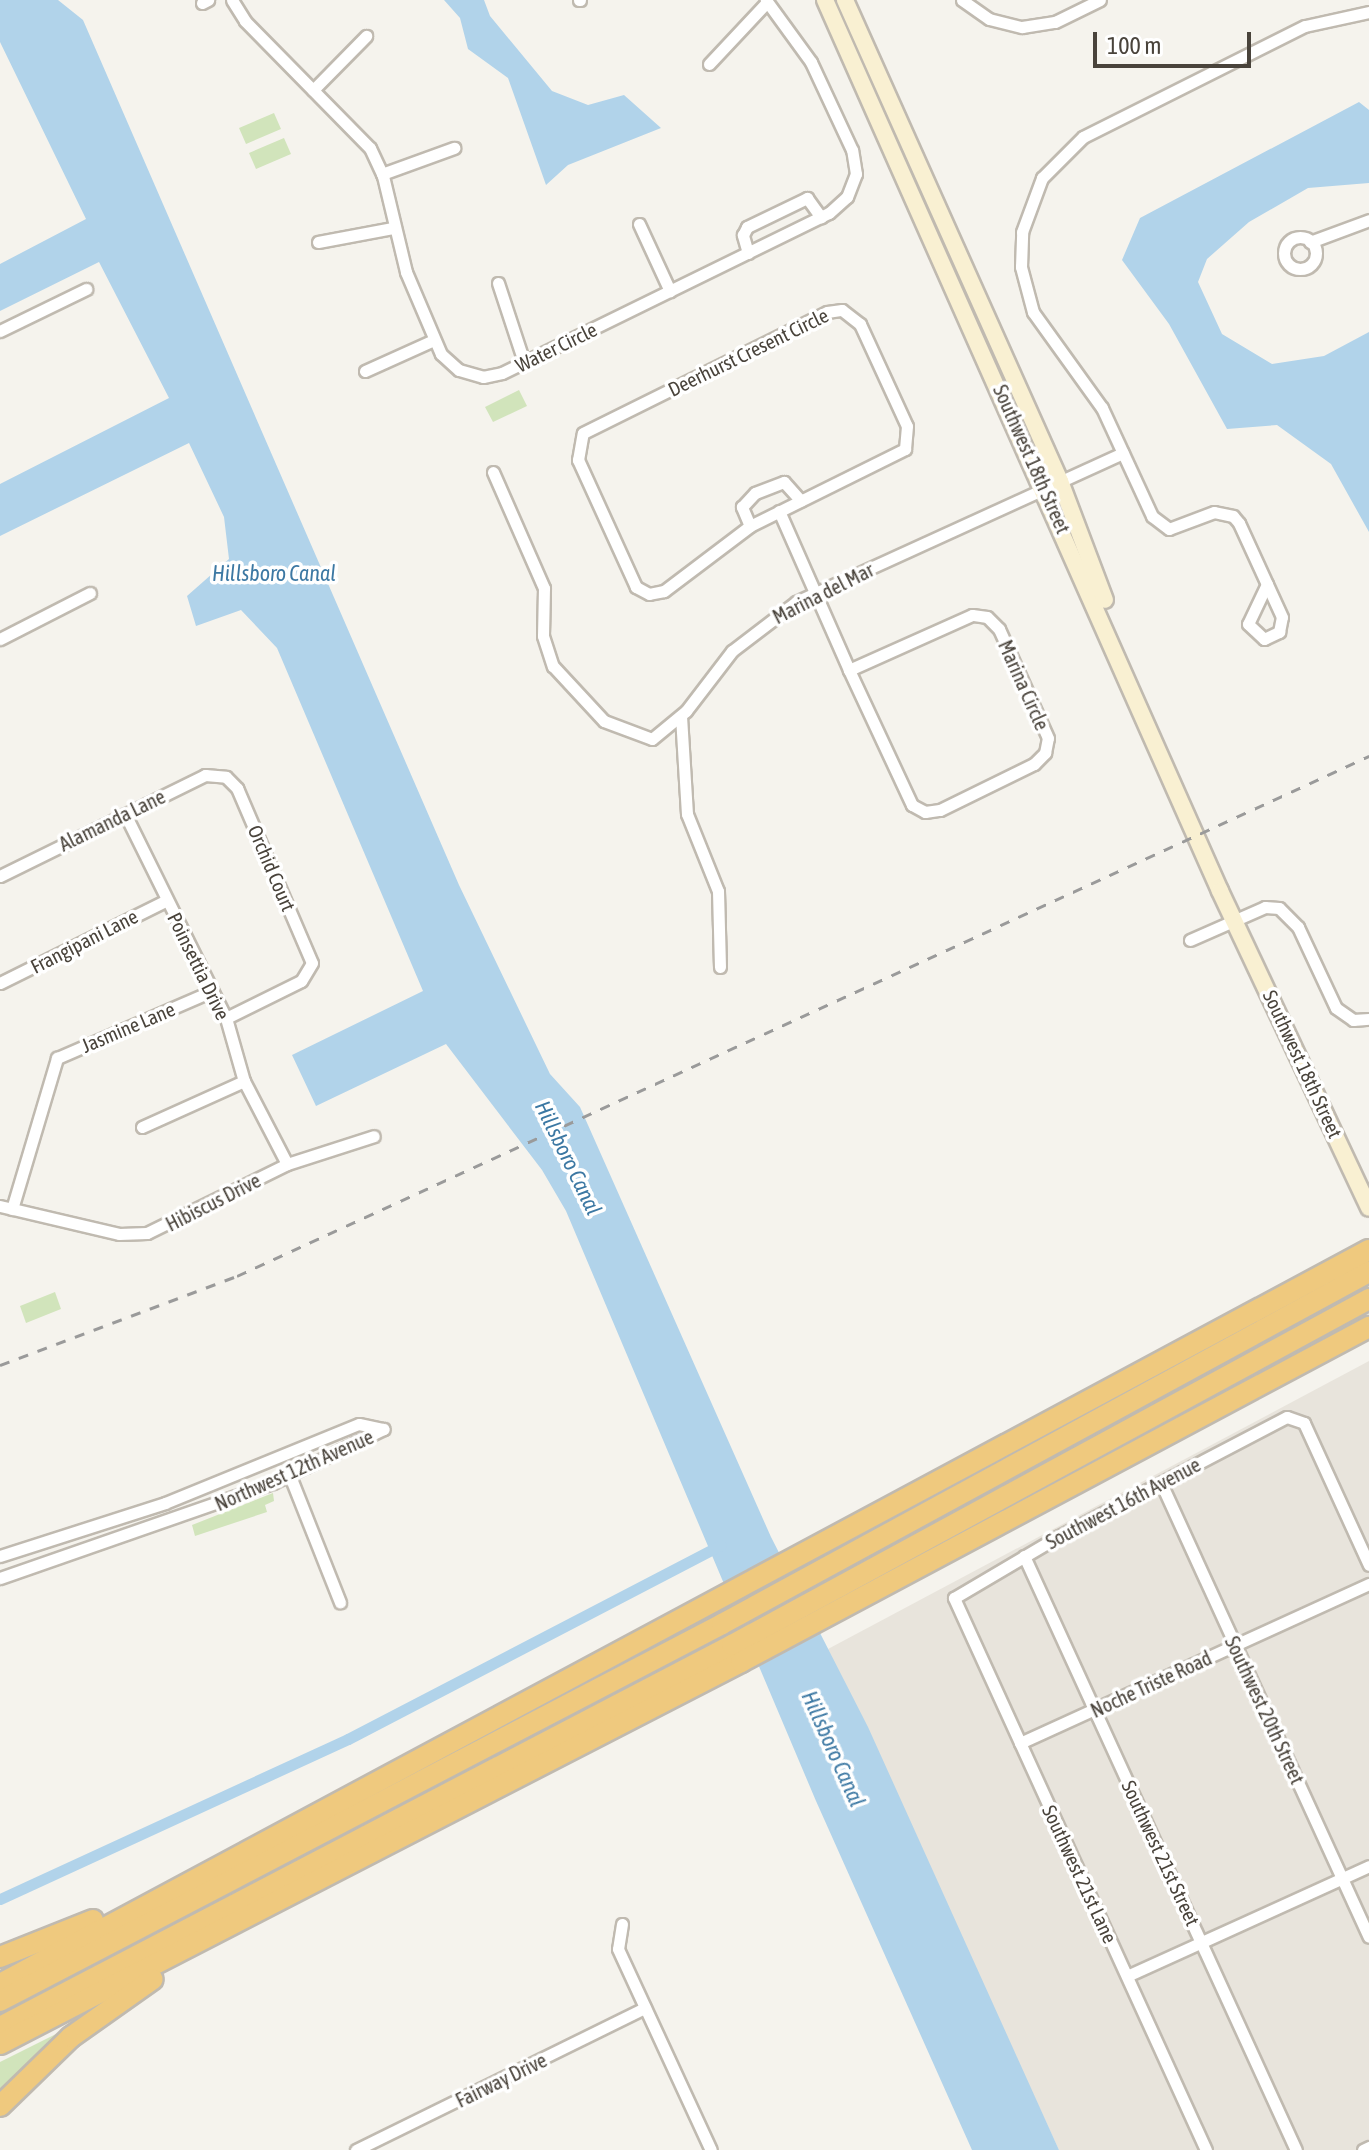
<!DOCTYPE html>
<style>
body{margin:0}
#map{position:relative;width:1369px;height:2150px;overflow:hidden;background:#f5f3ed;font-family:"Asap Condensed",sans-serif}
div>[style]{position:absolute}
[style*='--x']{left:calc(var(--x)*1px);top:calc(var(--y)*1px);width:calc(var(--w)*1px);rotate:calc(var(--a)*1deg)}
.residential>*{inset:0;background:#e8e4dc}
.green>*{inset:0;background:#d1e4bb}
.water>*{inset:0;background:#b1d3ea}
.canal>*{height:11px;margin:-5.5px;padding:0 5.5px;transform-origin:5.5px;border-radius:5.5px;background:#b1d3ea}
.roads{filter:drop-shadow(2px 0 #c0bab0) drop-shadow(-2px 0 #c0bab0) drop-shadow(0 2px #c0bab0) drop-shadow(0 -2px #c0bab0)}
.minor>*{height:11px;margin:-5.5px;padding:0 5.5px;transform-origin:5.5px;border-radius:5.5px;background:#fff}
.minor>.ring{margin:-5.5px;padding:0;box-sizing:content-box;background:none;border:11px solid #fff;border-radius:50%}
.secondary>*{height:16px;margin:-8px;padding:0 8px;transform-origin:8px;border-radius:8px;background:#f9f0d2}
.motorway>*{height:20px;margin:-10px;padding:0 10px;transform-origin:10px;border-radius:10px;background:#efc97e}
.rail>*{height:3px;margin-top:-1.5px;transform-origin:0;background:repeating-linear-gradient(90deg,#9a9a9a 0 10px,transparent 0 20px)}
span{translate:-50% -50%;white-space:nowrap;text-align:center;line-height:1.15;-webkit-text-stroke:7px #fff;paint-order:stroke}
.street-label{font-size:20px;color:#49433b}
.water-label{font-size:22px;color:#3c78a3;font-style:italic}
.scale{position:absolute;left:1093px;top:32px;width:158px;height:36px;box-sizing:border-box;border:4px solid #49433b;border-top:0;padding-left:10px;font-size:24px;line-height:28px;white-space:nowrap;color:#49433b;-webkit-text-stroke:6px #fff;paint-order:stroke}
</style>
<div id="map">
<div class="residential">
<i style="clip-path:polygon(1369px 1361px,1369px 2150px,1059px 2150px,828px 1649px)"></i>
</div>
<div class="green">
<i style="clip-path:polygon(274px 113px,281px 129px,246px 144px,239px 128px)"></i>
<i style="clip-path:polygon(284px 138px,291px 154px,256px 169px,249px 153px)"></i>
<i style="clip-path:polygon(519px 390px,527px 406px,493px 422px,485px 407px)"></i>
<i style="clip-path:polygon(55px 1292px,61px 1309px,26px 1323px,20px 1306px)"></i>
<i style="clip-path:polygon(273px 1493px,274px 1501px,265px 1505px,267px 1512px,195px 1536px,192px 1525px)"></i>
<i style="clip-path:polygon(76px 2024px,0 2099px,0 2062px)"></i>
</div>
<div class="water">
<i style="clip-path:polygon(0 0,58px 0,83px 20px,459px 885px,550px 1074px,580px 1107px,771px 1537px,868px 1727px,1059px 2150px,972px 2150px,816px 1801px,566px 1211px,542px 1170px,446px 1044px,316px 1106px,292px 1055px,423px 991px,277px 648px,241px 610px,196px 626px,187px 596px,229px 559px,224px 517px,189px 443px,0 536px,0 484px,169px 398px,99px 262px,0 311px,0 264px,86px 219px,0 42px)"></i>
<i style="clip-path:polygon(444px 0,484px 0,490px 16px,552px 91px,588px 105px,624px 95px,661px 128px,568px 165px,546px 185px,508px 78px,468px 49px,460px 18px)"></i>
<i style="clip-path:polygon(1359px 102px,1369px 110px,1369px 183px,1308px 188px,1249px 222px,1207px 259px,1198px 282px,1222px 334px,1272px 364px,1324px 356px,1369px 332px,1369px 532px,1331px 464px,1277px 425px,1227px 429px,1169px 324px,1122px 260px,1140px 218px)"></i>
</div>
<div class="canal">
<i style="--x:0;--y:1899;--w:383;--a:-24.7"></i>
<i style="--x:348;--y:1739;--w:420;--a:-27.5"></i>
</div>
<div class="roads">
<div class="minor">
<i style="--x:232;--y:0;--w:25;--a:58"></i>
<i style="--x:245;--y:21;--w:178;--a:45.5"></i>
<i style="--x:370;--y:148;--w:31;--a:65"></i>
<i style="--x:383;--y:176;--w:99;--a:76.5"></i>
<i style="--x:406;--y:272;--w:89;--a:66.9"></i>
<i style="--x:441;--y:354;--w:24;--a:42"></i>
<i style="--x:459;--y:370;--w:25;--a:16"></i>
<i style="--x:483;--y:377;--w:19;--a:-12"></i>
<i style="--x:502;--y:373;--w:364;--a:-26.1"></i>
<i style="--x:829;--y:213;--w:24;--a:-42"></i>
<i style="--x:847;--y:197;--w:25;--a:-69"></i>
<i style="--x:856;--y:174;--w:24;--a:-99"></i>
<i style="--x:852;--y:150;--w:97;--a:-115"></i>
<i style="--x:811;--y:62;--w:77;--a:-126"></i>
<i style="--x:579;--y:0;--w:1;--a:0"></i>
<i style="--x:962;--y:0;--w:33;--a:35"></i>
<i style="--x:989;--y:19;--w:34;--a:14"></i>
<i style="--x:1022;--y:27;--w:33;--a:-9"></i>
<i style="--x:1055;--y:22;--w:50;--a:-26.1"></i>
<i style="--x:202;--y:3;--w:7;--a:-27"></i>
<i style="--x:709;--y:64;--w:85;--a:-46.9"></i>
<i style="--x:313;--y:90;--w:76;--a:-45.5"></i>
<i style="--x:382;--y:174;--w:77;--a:-19.9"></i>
<i style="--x:639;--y:224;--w:74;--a:65.2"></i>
<i class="ring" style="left:1284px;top:237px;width:21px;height:21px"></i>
<i style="--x:318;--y:242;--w:76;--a:-10.6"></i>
<i style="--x:1310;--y:242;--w:63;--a:-20.4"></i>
<i style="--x:748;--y:253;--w:19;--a:-106"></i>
<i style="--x:743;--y:235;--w:9;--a:-63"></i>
<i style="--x:747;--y:227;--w:67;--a:-25.8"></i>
<i style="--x:807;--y:198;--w:24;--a:54"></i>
<i style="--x:498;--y:283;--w:83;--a:71.8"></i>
<i style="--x:842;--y:310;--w:23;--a:38"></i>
<i style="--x:860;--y:324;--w:112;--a:65.3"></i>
<i style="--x:907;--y:426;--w:23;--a:95"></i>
<i style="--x:905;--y:449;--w:173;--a:153.6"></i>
<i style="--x:750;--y:526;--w:108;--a:142.9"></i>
<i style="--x:664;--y:591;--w:15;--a:169"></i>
<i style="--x:649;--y:594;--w:15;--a:-152"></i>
<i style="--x:636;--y:587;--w:140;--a:-114.5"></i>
<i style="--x:578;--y:460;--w:27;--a:-80"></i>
<i style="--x:583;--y:433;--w:272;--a:-26.4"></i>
<i style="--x:827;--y:312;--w:15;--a:-8"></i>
<i style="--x:0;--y:331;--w:96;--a:-26"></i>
<i style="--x:365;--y:371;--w:76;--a:-24.2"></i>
<i style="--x:493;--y:472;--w:127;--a:66.3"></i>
<i style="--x:544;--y:588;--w:48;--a:91.2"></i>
<i style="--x:543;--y:636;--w:32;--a:72"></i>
<i style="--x:553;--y:666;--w:75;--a:47.2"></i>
<i style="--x:604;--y:721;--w:51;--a:20.6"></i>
<i style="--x:652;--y:739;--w:44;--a:-39.5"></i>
<i style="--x:686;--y:711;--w:76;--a:-52.5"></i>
<i style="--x:732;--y:651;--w:81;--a:-37.4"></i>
<i style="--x:796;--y:602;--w:359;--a:-24.5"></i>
<i style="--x:779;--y:511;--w:174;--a:66.2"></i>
<i style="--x:849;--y:670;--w:149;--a:65"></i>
<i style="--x:912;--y:805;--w:15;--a:28"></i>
<i style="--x:925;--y:812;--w:15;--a:-8"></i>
<i style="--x:940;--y:810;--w:105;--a:-26.1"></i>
<i style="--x:1034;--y:764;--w:16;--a:-45"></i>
<i style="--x:1045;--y:753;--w:15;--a:-79"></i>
<i style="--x:1048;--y:738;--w:120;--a:-114.2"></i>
<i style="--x:999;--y:629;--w:17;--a:-135"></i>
<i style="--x:987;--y:617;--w:15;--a:-172"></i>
<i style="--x:972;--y:615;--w:135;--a:155.9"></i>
<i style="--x:750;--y:526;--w:21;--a:-113"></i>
<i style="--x:742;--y:507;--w:19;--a:-47"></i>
<i style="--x:755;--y:493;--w:31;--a:-21"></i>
<i style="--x:784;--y:482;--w:25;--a:48"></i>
<i style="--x:1267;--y:584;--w:44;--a:115.4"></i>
<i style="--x:1248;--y:624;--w:22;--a:43"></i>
<i style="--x:1264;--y:639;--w:17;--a:-25"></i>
<i style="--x:1279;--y:632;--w:15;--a:-79"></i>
<i style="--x:1282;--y:617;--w:103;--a:-114.6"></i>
<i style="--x:1239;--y:523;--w:9;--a:-131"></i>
<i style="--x:1233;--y:516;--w:19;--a:-168"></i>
<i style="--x:1214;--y:512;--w:48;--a:159.3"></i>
<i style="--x:1169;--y:529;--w:21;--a:-143"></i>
<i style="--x:1152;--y:516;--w:119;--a:-114.8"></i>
<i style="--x:1102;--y:408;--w:118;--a:-125.7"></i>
<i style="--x:1033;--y:312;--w:47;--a:-104.9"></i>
<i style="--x:1021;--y:267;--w:35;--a:-88"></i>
<i style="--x:1022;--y:232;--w:58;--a:-69.7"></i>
<i style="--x:1042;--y:178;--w:58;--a:-45"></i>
<i style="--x:1083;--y:137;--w:248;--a:-26.6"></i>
<i style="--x:1305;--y:26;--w:66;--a:-12.3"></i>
<i style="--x:0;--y:639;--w:101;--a:-27.1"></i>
<i style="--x:681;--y:716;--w:98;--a:86.5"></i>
<i style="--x:687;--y:814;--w:83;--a:68.1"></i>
<i style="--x:718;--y:891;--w:76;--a:88.5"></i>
<i style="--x:125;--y:814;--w:228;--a:63.7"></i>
<i style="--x:226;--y:1018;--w:66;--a:74.1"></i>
<i style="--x:244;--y:1081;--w:93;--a:62.6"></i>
<i style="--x:0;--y:876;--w:229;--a:-26.2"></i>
<i style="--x:205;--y:775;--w:21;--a:5"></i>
<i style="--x:226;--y:777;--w:16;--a:45"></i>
<i style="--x:237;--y:788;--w:190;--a:66.8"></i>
<i style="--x:312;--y:963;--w:21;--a:121"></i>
<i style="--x:301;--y:981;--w:84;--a:153.7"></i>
<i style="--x:1190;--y:940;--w:82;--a:-23.7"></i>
<i style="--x:1265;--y:907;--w:14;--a:4"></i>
<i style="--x:1279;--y:908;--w:27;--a:45"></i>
<i style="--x:1298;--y:927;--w:89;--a:64.9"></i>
<i style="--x:1336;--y:1008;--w:21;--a:35"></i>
<i style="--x:1353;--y:1020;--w:16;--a:-4"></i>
<i style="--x:0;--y:983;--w:186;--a:-26.4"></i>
<i style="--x:142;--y:1127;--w:112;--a:-24.3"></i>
<i style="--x:0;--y:1206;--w:122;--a:13.2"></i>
<i style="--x:119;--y:1234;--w:28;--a:-2"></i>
<i style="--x:147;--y:1233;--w:156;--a:-26.2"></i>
<i style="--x:287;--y:1164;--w:91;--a:-17.8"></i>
<i style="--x:12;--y:1209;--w:158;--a:-73.4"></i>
<i style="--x:57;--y:1058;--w:169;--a:-23.4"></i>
<i style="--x:290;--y:1476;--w:136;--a:68.4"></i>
<i style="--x:1161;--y:1483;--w:499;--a:65.4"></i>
<i style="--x:0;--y:1556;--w:173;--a:-17.8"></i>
<i style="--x:165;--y:1503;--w:209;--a:-22.2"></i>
<i style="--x:359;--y:1424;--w:25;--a:12"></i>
<i style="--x:1024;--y:1556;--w:653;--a:65.4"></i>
<i style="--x:0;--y:1578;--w:289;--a:-19.2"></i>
<i style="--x:273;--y:1483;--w:123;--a:-26.1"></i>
<i style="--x:1020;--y:1743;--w:384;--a:-24.5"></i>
<i style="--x:622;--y:1924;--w:25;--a:99"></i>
<i style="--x:618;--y:1949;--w:221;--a:65.2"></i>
<i style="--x:1127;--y:1976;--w:266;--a:-24.4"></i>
<i style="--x:356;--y:2150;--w:322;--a:-26.2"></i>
<i style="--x:1206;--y:2150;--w:607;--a:-114.54"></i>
<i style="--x:954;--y:1598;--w:122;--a:-30.6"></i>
<i style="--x:1059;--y:1536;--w:257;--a:-27.6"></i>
<i style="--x:1287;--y:1417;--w:18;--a:19"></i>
<i style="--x:1304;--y:1423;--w:156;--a:65.4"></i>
<i style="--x:1363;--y:2150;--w:7;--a:-27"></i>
</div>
<div class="secondary">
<i style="--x:825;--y:0;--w:975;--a:66.09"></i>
<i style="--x:1220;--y:891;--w:350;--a:64.8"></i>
<i style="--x:845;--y:0;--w:527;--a:65.92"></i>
<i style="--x:1060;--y:481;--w:127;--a:69.3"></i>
</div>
<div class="motorway">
<i style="--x:0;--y:1957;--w:100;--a:-21.7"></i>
<i style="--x:0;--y:1984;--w:1553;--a:-28.2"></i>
<i style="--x:0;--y:2001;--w:815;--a:-27.57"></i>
<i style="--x:722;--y:1624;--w:737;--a:-28.55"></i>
<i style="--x:0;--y:2027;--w:826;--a:-27.56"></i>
<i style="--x:732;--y:1645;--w:725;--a:-28.51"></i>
<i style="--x:0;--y:2044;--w:834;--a:-27.27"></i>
<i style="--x:741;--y:1662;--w:712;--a:-28.08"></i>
<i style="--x:0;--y:2106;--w:99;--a:-44.2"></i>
<i style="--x:71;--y:2037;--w:100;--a:-35.3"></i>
</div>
</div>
<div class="rail">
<i style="--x:0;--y:1365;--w:253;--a:-20.6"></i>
<i style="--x:237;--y:1276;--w:1246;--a:-24.67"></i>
</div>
<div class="street-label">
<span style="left:556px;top:347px;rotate:-26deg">Water Circle</span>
<span style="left:748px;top:352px;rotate:-26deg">Deerhurst Cresent Circle</span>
<span style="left:1032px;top:459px;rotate:66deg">Southwest 18th Street</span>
<span style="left:823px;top:593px;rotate:-27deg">Marina del Mar</span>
<span style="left:1024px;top:685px;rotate:66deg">Marina Circle</span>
<span style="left:112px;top:820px;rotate:-26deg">Alamanda Lane</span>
<span style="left:272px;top:868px;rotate:67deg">Orchid Court</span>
<span style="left:84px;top:941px;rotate:-27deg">Frangipani Lane</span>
<span style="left:199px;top:966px;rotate:64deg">Poinsettia Drive</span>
<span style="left:128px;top:1027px;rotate:-23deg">Jasmine Lane</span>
<span style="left:1303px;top:1064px;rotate:65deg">Southwest 18th Street</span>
<span style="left:213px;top:1202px;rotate:-27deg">Hibiscus Drive</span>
<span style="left:294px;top:1470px;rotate:-24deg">Northwest 12th Avenue</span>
<span style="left:1123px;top:1503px;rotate:-28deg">Southwest 16th Avenue</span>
<span style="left:1151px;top:1684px;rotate:-25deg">Noche Triste Road</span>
<span style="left:1265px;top:1710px;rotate:65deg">Southwest 20th Street</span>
<span style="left:1161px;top:1853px;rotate:65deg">Southwest 21st Street</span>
<span style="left:1080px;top:1874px;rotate:65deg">Southwest 21st Lane</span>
<span style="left:501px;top:2080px;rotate:-26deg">Fairway Drive</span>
</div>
<div class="water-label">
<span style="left:274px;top:574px">Hillsboro Canal</span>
<span style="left:568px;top:1158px;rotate:64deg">Hillsboro Canal</span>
<span style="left:833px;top:1749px;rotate:66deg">Hillsboro Canal</span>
</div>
<div class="scale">100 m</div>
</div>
